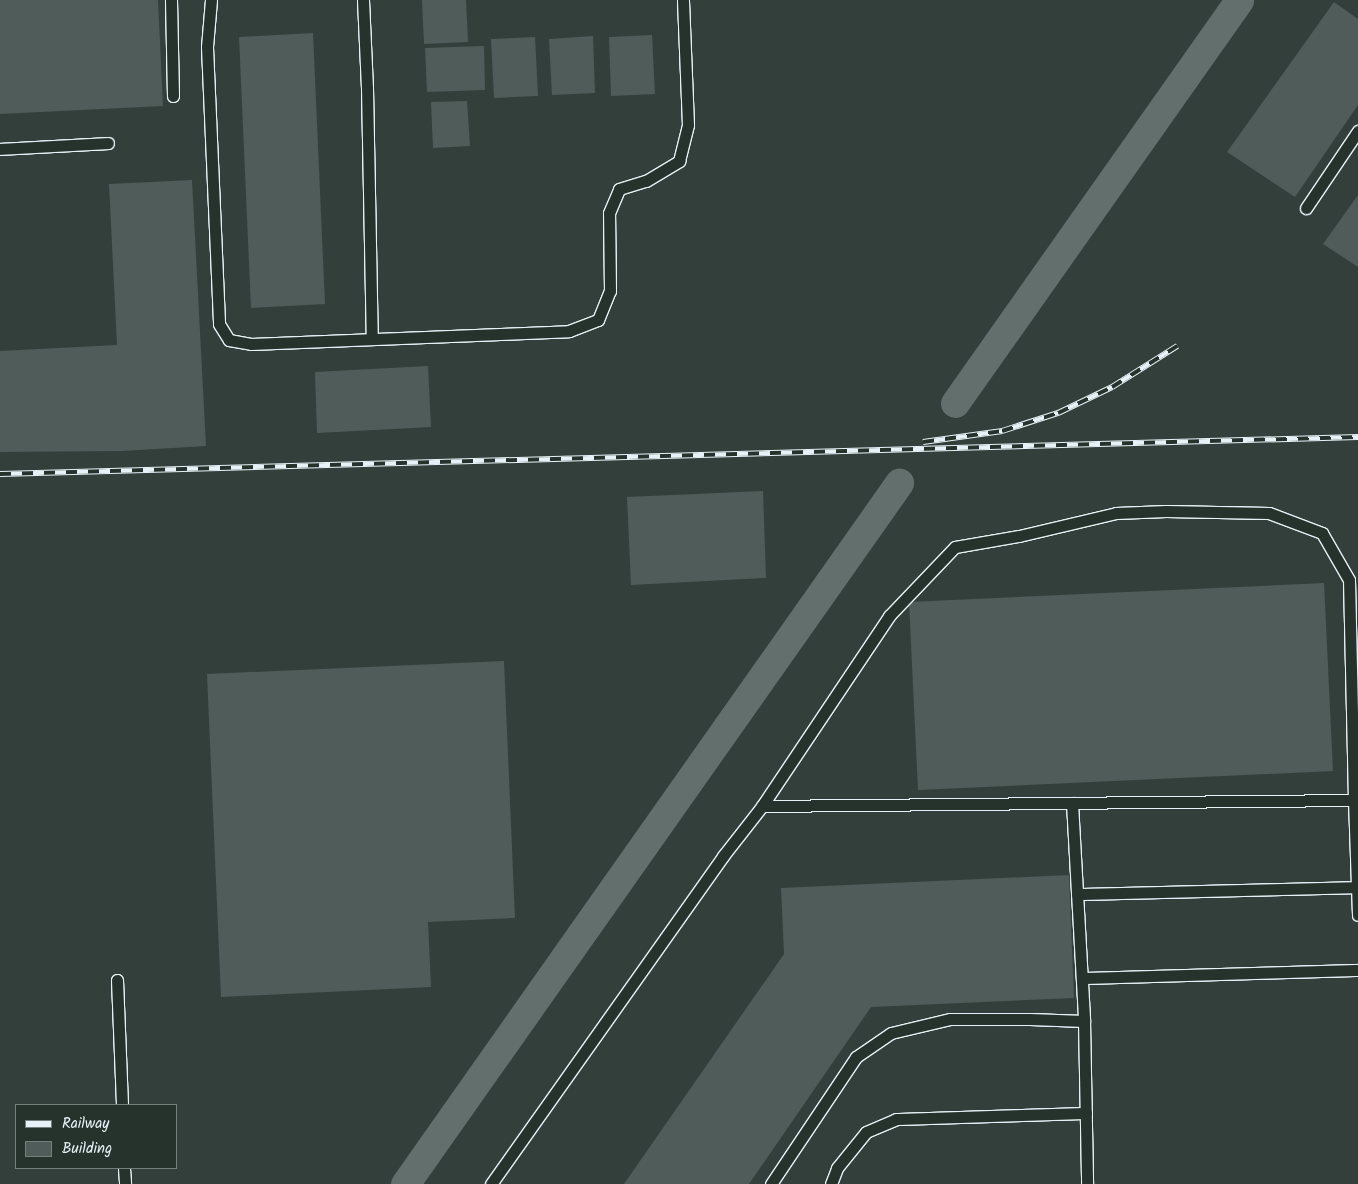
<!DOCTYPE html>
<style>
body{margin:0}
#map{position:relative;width:1358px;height:1184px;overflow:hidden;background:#26332d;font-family:Kalam,sans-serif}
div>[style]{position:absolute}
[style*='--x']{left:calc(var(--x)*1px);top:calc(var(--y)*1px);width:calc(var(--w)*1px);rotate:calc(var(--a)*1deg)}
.built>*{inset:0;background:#333f3a}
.canal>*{height:29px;margin:-14.5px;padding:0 14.5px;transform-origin:14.5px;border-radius:14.5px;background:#636f6d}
.building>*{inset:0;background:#505c59}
.roads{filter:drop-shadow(1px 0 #e8f1f8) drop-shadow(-1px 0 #e8f1f8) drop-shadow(0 1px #e8f1f8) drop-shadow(0 -1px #e8f1f8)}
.lane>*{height:11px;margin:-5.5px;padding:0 5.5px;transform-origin:5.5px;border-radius:5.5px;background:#26332d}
.rail>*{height:5.5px;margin-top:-2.75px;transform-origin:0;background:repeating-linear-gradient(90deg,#26332d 0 11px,#e8f1f8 0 22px);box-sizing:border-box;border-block:1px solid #e8f1f8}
span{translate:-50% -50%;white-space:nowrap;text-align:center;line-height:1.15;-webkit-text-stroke:5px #26332d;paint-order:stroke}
.legend{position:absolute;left:15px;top:1104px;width:162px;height:65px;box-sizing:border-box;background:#26332d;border:1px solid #747f7e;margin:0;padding:6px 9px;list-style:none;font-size:15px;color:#e8f1f8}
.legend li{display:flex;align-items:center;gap:10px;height:25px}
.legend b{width:25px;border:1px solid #747f7e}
</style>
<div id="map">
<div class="built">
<i style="clip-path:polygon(evenodd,0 0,1358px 0,1358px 1184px,0 1184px,0 0,16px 1105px,176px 1105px,176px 1168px,16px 1168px,16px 1105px)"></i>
</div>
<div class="canal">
<i style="--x:955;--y:403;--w:493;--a:-54.8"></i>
<i style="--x:405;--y:1184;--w:858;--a:-54.83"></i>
</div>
<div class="building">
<i style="clip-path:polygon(0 0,158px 0,163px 106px,0 114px)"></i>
<i style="clip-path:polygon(422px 0,466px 0,468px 42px,424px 44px)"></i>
<i style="clip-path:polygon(1334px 2px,1358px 19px,1358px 105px,1295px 197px,1227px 152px)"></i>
<i style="clip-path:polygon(313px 33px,325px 304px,251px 308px,239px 37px)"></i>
<i style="clip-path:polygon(652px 35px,655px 94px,611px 96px,609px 37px)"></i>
<i style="clip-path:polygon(593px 36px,595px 93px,552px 95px,549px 39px)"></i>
<i style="clip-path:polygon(535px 37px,538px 96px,494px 98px,491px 39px)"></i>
<i style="clip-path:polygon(484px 46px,485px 90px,427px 92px,425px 48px)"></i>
<i style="clip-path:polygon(467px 101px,470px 146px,433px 148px,431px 102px)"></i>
<i style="clip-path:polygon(192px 180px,206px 446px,122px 451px,0 452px,0 351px,117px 345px,109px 184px)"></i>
<i style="clip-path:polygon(1358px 195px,1358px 267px,1323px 244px)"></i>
<i style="clip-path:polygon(428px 366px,431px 427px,317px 433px,315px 372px)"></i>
<i style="clip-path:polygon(763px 491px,766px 578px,631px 585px,627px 497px)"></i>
<i style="clip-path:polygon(1324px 583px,1333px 771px,918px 790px,909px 602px)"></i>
<i style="clip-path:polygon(504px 661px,515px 918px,428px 922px,431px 987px,221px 997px,207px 674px)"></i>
<i style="clip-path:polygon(1069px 875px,1074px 998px,871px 1007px,749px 1184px,624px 1184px,784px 954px,781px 888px)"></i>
</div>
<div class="roads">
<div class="lane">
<i style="--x:171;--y:0;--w:96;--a:88.8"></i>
<i style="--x:211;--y:0;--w:47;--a:94.9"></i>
<i style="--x:207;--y:47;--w:277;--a:87.5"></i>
<i style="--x:219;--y:324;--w:19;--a:58"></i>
<i style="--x:229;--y:340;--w:22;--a:10"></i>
<i style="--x:251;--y:344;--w:318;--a:-2.3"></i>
<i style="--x:569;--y:331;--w:31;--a:-21"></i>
<i style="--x:598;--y:320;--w:31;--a:-68"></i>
<i style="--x:610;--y:291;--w:78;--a:-90.7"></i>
<i style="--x:609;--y:213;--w:26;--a:-67"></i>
<i style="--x:619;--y:189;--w:28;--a:-17"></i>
<i style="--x:646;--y:181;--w:39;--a:-31"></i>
<i style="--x:679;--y:161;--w:37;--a:-76"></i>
<i style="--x:688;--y:125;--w:125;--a:-92.3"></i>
<i style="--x:363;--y:0;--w:88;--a:87.4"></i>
<i style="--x:367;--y:88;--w:251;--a:88.9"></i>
<i style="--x:0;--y:149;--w:108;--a:-3.2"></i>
<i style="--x:1306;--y:208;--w:93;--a:-56"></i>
<i style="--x:1072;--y:803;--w:218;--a:86.8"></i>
<i style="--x:762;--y:806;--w:592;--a:-0.58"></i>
<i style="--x:1354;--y:800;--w:115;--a:88"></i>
<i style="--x:1077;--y:894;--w:280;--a:-1.4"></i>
<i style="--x:1082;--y:978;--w:276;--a:-1.7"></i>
<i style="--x:117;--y:980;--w:125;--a:87.7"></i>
<i style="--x:124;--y:1168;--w:16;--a:86"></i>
<i style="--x:491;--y:1184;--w:402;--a:-54.7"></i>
<i style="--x:723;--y:856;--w:63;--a:-52"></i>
<i style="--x:762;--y:806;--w:229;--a:-56.2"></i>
<i style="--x:889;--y:616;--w:95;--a:-46.3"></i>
<i style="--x:955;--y:547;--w:65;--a:-9.8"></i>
<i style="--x:1019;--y:536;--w:100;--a:-13.3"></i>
<i style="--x:1116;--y:513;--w:50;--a:-2.3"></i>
<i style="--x:1166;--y:511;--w:103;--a:1.1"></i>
<i style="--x:1269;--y:513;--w:57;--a:20.7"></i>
<i style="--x:1322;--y:533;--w:54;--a:60.1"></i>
<i style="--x:1349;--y:580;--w:220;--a:88.7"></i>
<i style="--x:771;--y:1184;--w:153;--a:-56.2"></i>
<i style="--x:856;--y:1057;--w:42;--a:-34.4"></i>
<i style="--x:891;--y:1033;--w:61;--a:-13.3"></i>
<i style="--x:950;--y:1019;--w:80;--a:0"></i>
<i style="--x:1030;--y:1019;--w:54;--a:2.1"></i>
<i style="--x:1084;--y:1021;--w:163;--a:88.9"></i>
<i style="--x:831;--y:1184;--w:17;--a:-69"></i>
<i style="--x:837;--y:1168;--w:46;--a:-51.1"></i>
<i style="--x:866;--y:1132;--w:33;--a:-23"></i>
<i style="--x:896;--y:1119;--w:190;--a:-1.8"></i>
</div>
</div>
<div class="rail">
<i style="--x:923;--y:442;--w:80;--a:-7.9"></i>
<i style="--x:1002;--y:431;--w:59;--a:-17.8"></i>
<i style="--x:1058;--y:413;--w:60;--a:-25.7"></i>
<i style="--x:1112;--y:387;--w:77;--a:-32.2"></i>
<i style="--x:0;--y:474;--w:1359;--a:-1.56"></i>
</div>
<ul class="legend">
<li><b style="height:6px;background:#e8f1f8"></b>Railway</li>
<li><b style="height:14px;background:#505c59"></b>Building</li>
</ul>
</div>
